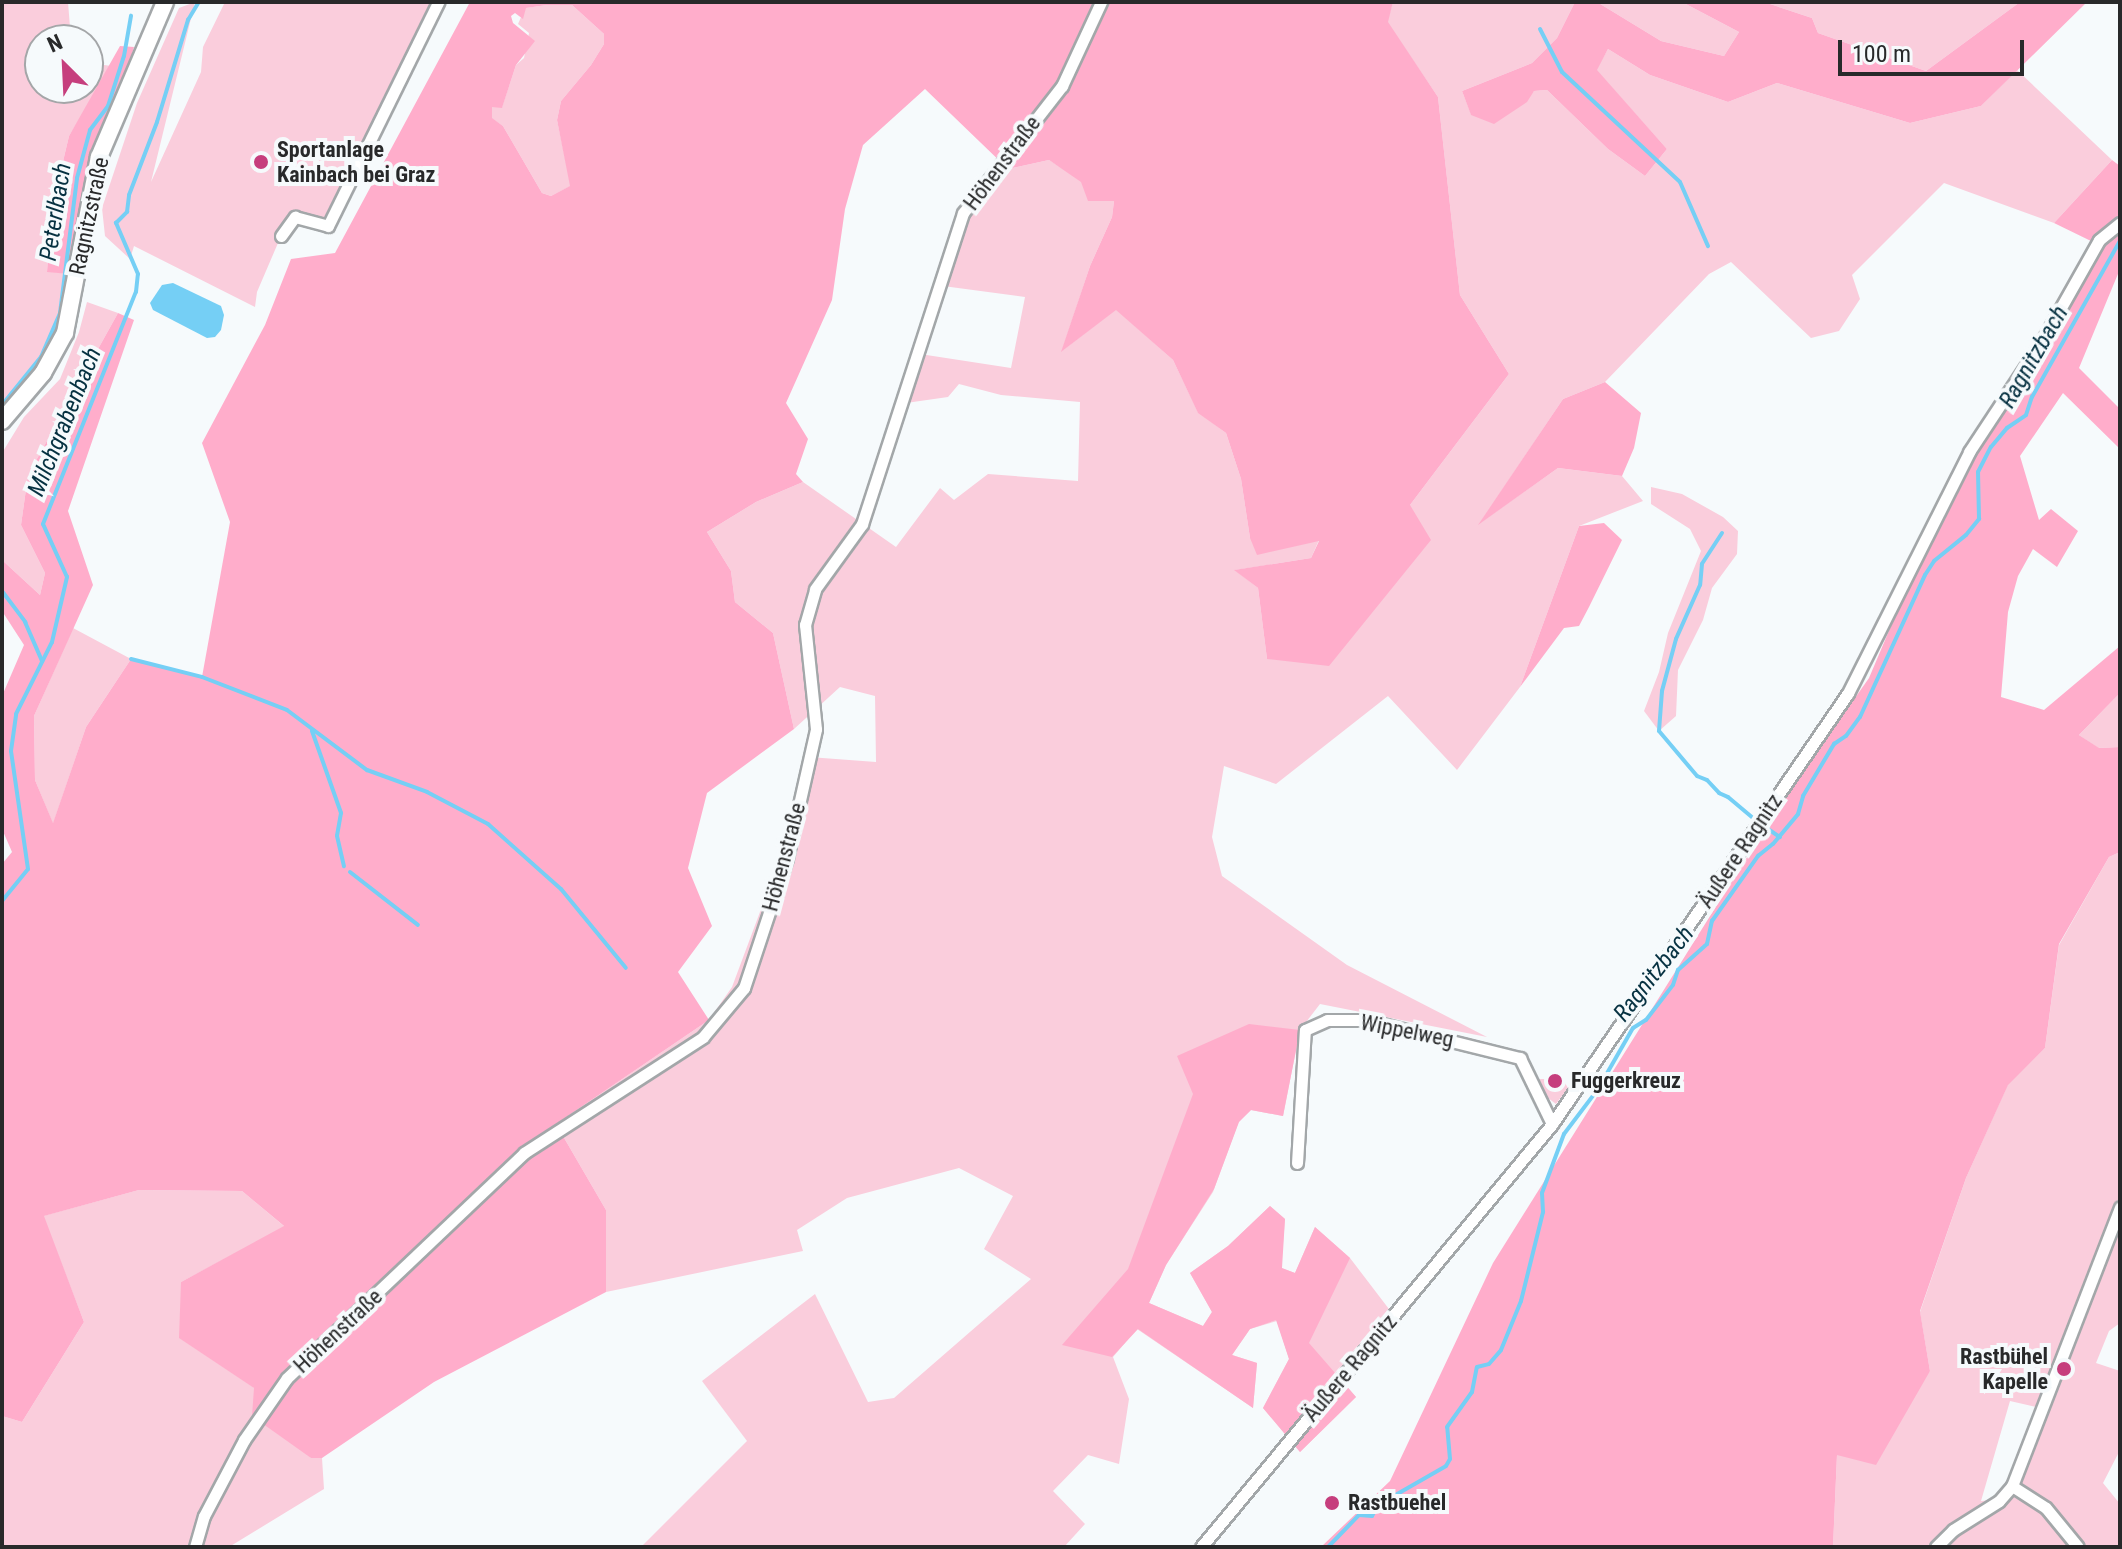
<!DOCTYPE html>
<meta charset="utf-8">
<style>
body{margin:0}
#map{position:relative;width:2122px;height:1549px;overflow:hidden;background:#f6fafc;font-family:"Roboto Condensed",sans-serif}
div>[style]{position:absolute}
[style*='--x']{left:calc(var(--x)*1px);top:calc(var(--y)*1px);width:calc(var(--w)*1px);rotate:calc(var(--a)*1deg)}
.green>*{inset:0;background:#facddc}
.forest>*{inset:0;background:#ffadcb}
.water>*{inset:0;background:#75cff5}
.stream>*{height:4px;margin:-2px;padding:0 2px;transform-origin:2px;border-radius:2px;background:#75cff5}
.roads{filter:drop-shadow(2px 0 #a3a7a9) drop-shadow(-2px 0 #a3a7a9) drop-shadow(0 2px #a3a7a9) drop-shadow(0 -2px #a3a7a9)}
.street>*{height:11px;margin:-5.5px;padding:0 5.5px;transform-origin:5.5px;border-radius:5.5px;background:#fff}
.secondary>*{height:16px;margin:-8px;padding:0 8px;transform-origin:8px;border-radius:8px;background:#fff}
.dots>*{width:22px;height:22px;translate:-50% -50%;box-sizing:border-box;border:4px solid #f6fafc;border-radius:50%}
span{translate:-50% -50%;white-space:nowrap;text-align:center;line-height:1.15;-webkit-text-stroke:8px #f6fafc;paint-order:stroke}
.poi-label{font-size:22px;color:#28292a;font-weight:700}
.left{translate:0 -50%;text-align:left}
.right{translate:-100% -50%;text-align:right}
.street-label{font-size:22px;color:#28292a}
.water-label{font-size:24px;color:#063141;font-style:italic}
.frame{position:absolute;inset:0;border:4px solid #28292a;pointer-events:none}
.north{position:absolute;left:24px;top:24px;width:80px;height:80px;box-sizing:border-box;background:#f6fafc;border:2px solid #a4a6a8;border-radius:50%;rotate:336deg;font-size:22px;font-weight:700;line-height:32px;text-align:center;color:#28292a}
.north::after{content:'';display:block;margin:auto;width:28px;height:36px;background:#c63e7d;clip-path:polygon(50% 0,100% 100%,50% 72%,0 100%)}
.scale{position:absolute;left:1838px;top:40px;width:186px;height:36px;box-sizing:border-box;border:4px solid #28292a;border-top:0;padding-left:10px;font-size:24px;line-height:28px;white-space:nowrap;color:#28292a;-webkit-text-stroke:6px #f6fafc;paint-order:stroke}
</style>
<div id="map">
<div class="green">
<i style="clip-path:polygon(2px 2px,68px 2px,71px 40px,40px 40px,40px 88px,88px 88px,88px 63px,112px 66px,69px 136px,51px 212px,47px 271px,69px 274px,64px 311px,53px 348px,33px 376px,2px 402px)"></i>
<i style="clip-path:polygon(195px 2px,151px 182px,201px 72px,203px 47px,225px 2px,438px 2px,328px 226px,295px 217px,281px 236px,257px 292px,255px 307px,134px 246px,130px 259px,105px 236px,102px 208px,137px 103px,179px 8px)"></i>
<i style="clip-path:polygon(1393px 2px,1575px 2px,1557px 38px,1532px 63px,1462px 91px,1471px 114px,1494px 123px,1534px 91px,1547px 90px,1608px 149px,1645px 176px,1667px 149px,1596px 70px,1608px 49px,1650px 75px,1728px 102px,1777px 83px,1910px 123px,1981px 106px,2017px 70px,2112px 160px,2054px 223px,1944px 183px,1852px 275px,1860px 299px,1839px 331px,1811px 338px,1731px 262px,1709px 274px,1605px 382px,1563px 399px,1480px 523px,1558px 468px,1622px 476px,1643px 501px,1579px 526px,1520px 687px,1457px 770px,1388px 696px,1276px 784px,1224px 766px,1212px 837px,1222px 876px,1347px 965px,1487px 1037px,1320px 1004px,1300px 1030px,1283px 1116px,1251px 1110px,1239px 1121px,1213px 1192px,1166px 1265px,1149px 1303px,1203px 1326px,1212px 1312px,1190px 1273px,1228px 1246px,1270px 1206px,1285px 1219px,1281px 1268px,1295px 1273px,1315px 1227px,1350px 1258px,1392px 1313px,1339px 1377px,1356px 1397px,1300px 1452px,1263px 1408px,1289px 1359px,1277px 1321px,1250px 1329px,1232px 1355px,1257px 1363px,1253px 1408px,1137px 1329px,1113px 1357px,1129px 1399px,1119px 1464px,1088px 1455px,1053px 1491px,1085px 1524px,1064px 1547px,641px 1547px,747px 1441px,702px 1381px,815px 1294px,868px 1402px,894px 1398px,1031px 1279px,984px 1249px,1013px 1196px,959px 1168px,847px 1198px,797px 1230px,803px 1251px,606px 1292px,606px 1210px,556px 1124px,709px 1020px,732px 987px,788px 837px,809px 757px,876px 762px,875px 696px,840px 687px,794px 729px,773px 633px,735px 602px,731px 571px,707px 532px,756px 502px,803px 482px,896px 547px,940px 488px,954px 500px,988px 474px,1078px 481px,1080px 402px,1001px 395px,959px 384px,948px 397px,906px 403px,920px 354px,1011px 368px,1025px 297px,943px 286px,969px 217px,1008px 169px,1049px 160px,1114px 201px,1112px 217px,1090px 266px,1062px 351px,1116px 309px,1173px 360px,1198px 412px,1226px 433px,1241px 479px,1250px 538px,1319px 540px,1311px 558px,1235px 570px,1258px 588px,1267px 659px,1410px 505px,1509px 374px,1460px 295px,1438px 97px,1387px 22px)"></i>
<i style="clip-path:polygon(1597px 2px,1682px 2px,1739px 32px,1724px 56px,1661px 41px)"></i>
<i style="clip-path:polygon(1764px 2px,2020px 2px,1926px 71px,1818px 33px,1812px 18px)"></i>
<i style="clip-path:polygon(547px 5px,572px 5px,604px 34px,604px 44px,591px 65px,561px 101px,557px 120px,571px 186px,551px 196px,542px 193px,503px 126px,491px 118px,492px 107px,502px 107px,516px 65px,524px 58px,529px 33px,518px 24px,525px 8px)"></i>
<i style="clip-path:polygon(87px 302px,118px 313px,28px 475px,21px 525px,45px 573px,40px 595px,2px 560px,2px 453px,24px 417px,60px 379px,79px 332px)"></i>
<i style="clip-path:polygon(1651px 487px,1682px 494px,1723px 517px,1738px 531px,1737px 554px,1712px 588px,1703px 620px,1678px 670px,1676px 716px,1659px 731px,1644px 711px,1659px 672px,1668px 633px,1701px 551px,1690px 529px,1651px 504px)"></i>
<i style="clip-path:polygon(73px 628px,131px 659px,86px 727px,53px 824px,35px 780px,34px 716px)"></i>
<i style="clip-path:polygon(2120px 693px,2120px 747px,2098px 748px,2079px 735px)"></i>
<i style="clip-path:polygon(evenodd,2120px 852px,2120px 1194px,2101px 1244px,2120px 1222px,2120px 1323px,2109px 1331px,2096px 1363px,2120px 1371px,2120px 1450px,2103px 1483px,2120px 1504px,2120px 1547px,1833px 1547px,1837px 1455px,1930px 1371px,1920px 1312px,1966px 1178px,2008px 1084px,2045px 1048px,2059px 945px,2109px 857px,2120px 852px,2010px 1401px,2036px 1407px,2004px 1490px,1992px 1500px,1981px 1501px,2010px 1401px)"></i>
<i style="clip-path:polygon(1539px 1079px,1562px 1079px,1565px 1083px,1568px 1088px,1556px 1104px,1548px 1098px)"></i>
<i style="clip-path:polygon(139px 1190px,242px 1191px,285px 1227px,181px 1282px,254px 1388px,311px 1458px,322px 1458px,324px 1489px,229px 1547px,2px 1547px,2px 1416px,22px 1422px,84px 1322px,43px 1216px)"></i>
</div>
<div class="forest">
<i style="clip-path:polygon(evenodd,470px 2px,1393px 2px,1388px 22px,1438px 97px,1460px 295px,1509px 374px,1410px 505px,1431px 540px,1329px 666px,1267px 659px,1258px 588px,1234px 570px,1311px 558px,1319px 541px,1257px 555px,1250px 538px,1241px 479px,1226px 433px,1198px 413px,1173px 360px,1116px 310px,1061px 352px,1090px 266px,1112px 217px,1114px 201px,1088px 201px,1081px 182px,1049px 160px,1008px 169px,925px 89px,863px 145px,845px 209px,832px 300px,786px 403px,808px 439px,796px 474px,803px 482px,756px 502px,707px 532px,731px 571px,735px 602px,773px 633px,794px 729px,707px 793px,688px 868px,712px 926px,678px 972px,709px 1020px,556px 1124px,606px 1210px,606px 1292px,434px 1382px,322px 1458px,311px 1458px,252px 1416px,254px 1388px,179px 1338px,181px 1282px,284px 1226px,242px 1191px,139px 1190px,44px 1216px,84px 1322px,22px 1422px,2px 1416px,2px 864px,12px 852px,2px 829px,2px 696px,24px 645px,2px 611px,2px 560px,40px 595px,45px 573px,21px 525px,28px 475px,118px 313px,134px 320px,68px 511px,93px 585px,34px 716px,35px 780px,53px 823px,86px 727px,131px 659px,202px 677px,230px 522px,202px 443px,265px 325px,291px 259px,335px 253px,470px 2px,547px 5px,572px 5px,604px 34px,604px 44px,591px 65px,561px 101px,557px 120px,570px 186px,551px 196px,542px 193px,503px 126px,492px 118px,492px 107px,502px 108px,516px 65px,535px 41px,513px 23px,511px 16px,515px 13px,523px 19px,526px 8px,547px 5px)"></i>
<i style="clip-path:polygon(1575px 2px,1597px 2px,1661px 41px,1724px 56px,1739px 32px,1682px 2px,1764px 2px,1812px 18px,1818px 33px,1926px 71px,2020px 2px,2087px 2px,1981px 106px,1910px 123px,1777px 83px,1728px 102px,1650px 75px,1608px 49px,1597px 70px,1667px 149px,1645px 176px,1608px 149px,1547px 90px,1534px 91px,1527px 102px,1494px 124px,1471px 115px,1462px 91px,1532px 63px,1557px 38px)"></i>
<i style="clip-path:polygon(120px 46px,134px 47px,123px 86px,92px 160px,80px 204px,69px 274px,47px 272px,51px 212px,69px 136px)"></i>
<i style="clip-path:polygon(2112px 160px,2120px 166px,2120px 269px,2079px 368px,2120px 409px,2120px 449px,2063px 393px,2020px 456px,2039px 520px,2051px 509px,2078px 531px,2057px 567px,2033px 549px,2018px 576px,2008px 612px,2001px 697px,2044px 710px,2120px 646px,2120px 693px,2079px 735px,2099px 748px,2120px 747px,2120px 852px,2109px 857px,2059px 944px,2045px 1048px,2008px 1085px,1966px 1178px,1920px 1311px,1930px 1371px,1876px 1465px,1837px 1455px,1833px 1547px,1321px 1547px,1390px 1481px,1493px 1263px,1777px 809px,1869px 678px,1972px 435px,2043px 331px,2093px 242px,2054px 223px)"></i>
<i style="clip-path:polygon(1605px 382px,1641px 413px,1634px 448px,1622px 476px,1558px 468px,1478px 525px,1563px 399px)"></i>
<i style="clip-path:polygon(1604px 523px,1622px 540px,1589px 607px,1579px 626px,1564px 628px,1520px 687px,1579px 526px)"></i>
<i style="clip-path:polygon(1249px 1024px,1300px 1030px,1283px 1116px,1251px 1110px,1239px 1122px,1214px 1189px,1166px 1265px,1149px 1303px,1203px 1326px,1212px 1312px,1190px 1273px,1228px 1246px,1270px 1206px,1285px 1219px,1282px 1268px,1295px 1273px,1315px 1227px,1350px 1258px,1309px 1343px,1356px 1397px,1300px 1452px,1263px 1408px,1289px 1359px,1276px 1320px,1250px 1329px,1232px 1355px,1257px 1363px,1253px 1408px,1138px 1329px,1112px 1357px,1062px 1345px,1128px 1269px,1193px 1094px,1177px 1056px)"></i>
</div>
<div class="water">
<i style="clip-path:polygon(173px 283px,221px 306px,224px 315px,221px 330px,215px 337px,207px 338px,153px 310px,150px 303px,162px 285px)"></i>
</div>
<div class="stream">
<i style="--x:1540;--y:29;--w:48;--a:62.9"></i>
<i style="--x:1562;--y:72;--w:161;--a:43"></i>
<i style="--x:1680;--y:182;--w:70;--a:66.4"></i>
<i style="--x:2;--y:405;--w:62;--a:-50.9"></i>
<i style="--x:41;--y:357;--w:48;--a:-66.6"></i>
<i style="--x:60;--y:313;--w:136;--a:-82.8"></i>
<i style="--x:77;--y:178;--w:50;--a:-74.8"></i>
<i style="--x:90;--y:130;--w:30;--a:-53"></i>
<i style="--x:108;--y:106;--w:52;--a:-72.3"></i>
<i style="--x:124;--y:56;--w:41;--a:-80.1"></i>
<i style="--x:1722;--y:533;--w:37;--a:123"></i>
<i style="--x:1702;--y:564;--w:21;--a:95"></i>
<i style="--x:1700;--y:585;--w:59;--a:114"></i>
<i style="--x:1676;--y:639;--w:54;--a:105.1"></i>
<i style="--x:1662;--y:691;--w:40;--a:94.3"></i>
<i style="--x:1659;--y:731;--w:59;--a:49.8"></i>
<i style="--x:1697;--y:776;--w:11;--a:22"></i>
<i style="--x:1707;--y:780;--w:18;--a:47"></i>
<i style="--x:1719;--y:793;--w:10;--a:24"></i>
<i style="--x:1728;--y:797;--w:33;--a:40"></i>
<i style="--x:2;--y:591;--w:39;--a:53"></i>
<i style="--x:25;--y:622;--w:43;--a:66.4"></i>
<i style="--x:131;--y:659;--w:73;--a:14.2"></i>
<i style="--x:202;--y:677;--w:91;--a:21.2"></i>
<i style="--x:287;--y:710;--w:100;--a:36.9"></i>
<i style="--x:367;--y:770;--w:64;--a:20.1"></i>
<i style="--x:427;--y:792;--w:69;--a:27.7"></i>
<i style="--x:488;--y:824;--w:98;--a:41.7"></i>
<i style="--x:561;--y:889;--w:102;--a:50.6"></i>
<i style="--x:312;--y:731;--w:87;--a:70.5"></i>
<i style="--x:341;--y:813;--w:23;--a:100"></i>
<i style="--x:337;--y:836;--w:31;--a:77"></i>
<i style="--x:1765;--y:827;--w:18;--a:34"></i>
<i style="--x:350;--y:872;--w:86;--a:37.9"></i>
<i style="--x:2;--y:901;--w:41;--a:-50.9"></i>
<i style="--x:28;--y:869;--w:119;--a:-98.2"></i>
<i style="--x:11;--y:751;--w:37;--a:-82"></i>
<i style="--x:16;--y:714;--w:80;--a:-63.4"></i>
<i style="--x:52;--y:642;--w:67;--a:-77"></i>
<i style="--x:67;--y:577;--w:58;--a:-114.4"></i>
<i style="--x:43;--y:524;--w:250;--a:-68.2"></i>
<i style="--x:136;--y:292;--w:18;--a:-84"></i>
<i style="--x:138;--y:274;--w:56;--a:-113.3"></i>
<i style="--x:116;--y:223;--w:16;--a:-45"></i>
<i style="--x:127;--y:212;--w:17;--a:-83"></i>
<i style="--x:129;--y:195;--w:78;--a:-69"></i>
<i style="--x:157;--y:122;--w:107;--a:-73.1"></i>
<i style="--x:188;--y:20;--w:21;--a:-59"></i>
<i style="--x:1328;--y:1547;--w:45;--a:-45.9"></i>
<i style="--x:1359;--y:1515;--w:13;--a:4"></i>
<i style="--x:1372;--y:1516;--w:13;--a:-61"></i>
<i style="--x:1378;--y:1505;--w:78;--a:-29.8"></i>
<i style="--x:1446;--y:1466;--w:8;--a:-60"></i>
<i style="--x:1450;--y:1459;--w:32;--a:-95"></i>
<i style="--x:1447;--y:1427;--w:43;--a:-54.5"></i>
<i style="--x:1472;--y:1392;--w:25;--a:-79"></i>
<i style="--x:1477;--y:1367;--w:12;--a:-14"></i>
<i style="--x:1489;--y:1364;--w:18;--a:-49"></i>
<i style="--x:1501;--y:1350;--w:53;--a:-67.8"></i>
<i style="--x:1521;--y:1301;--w:92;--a:-76.1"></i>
<i style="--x:1543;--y:1212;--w:19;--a:-93"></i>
<i style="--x:1542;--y:1193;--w:63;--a:-69.6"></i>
<i style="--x:1564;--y:1134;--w:56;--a:-52.9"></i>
<i style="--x:1598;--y:1089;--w:70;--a:-60.2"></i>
<i style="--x:1633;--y:1028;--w:15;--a:-32"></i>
<i style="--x:1646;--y:1020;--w:44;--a:-52.4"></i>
<i style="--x:1673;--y:985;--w:16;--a:-72"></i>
<i style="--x:1678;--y:970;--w:39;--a:-42"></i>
<i style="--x:1707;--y:944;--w:24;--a:-78"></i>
<i style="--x:1712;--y:921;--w:80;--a:-54.7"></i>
<i style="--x:1758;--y:856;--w:19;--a:-39"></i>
<i style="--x:1773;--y:844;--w:39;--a:-50"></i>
<i style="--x:1798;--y:814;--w:19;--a:-74"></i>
<i style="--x:1803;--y:796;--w:61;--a:-59.2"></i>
<i style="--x:1834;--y:744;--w:14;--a:-34"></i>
<i style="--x:1846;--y:736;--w:24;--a:-54"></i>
<i style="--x:1860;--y:717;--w:156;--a:-65.4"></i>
<i style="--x:1925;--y:575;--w:17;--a:-57"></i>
<i style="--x:1934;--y:561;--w:41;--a:-39.1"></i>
<i style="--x:1966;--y:535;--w:21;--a:-51"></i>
<i style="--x:1979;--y:519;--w:47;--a:-91.2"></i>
<i style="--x:1978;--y:472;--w:28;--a:-63"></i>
<i style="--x:1991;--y:447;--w:25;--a:-50"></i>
<i style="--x:2007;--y:428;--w:23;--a:-34"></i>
<i style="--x:2026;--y:415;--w:19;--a:-72"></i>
<i style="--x:2032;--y:397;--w:179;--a:-60.6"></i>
</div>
<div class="roads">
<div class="street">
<i style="--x:281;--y:236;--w:24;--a:-54"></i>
<i style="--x:295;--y:217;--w:34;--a:15"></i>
<i style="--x:328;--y:226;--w:250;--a:-63.8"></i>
<i style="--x:1297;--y:1163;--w:133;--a:-86.6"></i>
<i style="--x:1305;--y:1030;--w:24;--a:-24"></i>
<i style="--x:1327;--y:1020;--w:39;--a:0"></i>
<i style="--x:1366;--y:1020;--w:159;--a:13.9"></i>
<i style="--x:1520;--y:1058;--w:73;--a:64.1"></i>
<i style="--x:2012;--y:1486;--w:40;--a:32.9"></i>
<i style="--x:2046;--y:1508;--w:50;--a:50.6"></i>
<i style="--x:195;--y:1547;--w:32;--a:-74"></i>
<i style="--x:204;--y:1516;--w:86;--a:-62.2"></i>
<i style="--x:244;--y:1440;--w:75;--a:-55.3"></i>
<i style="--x:287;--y:1378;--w:327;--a:-43.5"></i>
<i style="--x:524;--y:1153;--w:213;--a:-32.9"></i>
<i style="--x:703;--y:1037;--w:64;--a:-50.1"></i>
<i style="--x:744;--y:988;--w:137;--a:-71.7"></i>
<i style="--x:787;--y:858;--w:132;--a:-77.3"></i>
<i style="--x:816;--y:729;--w:105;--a:-96"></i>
<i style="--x:805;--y:625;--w:37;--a:-74"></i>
<i style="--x:815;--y:589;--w:80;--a:-54.1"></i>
<i style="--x:862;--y:524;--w:327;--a:-72"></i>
<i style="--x:963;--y:213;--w:161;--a:-52.1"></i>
<i style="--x:1062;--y:86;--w:93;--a:-65.1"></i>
<i style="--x:1201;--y:1547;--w:550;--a:-50.31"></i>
<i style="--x:1552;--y:1124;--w:523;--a:-55.52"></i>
<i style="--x:1848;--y:693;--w:270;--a:-63.3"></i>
<i style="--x:1969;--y:452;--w:131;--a:-56.6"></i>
<i style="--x:2041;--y:343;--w:118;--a:-60.6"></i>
<i style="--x:2099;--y:240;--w:27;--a:-39"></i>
<i style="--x:1936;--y:1547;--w:24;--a:-45"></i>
<i style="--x:1953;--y:1530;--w:54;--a:-32.2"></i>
<i style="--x:1999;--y:1501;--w:20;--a:-49"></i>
<i style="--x:2012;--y:1486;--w:299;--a:-68.8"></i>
</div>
<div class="secondary">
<i style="--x:2;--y:421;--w:63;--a:-49.5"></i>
<i style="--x:43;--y:373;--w:46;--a:-61.2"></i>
<i style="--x:65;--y:333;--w:179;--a:-79.1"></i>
<i style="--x:99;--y:157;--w:168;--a:-66.9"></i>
</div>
</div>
<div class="dots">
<i style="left:261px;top:162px;background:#c63e7d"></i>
<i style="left:1555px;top:1081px;background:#c63e7d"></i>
<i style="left:2064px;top:1369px;background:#c63e7d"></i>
<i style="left:1332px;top:1503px;background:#c63e7d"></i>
</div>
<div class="poi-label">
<span class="left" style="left:277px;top:162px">Sportanlage<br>Kainbach bei Graz</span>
<span class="left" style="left:1571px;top:1081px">Fuggerkreuz</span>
<span class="right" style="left:2048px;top:1369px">Rastbühel<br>Kapelle</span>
<span class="left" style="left:1348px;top:1503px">Rastbuehel</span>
</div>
<div class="street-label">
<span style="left:1002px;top:163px;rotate:-53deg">Höhenstraße</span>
<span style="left:89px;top:216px;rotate:-78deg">Ragnitzstraße</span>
<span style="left:1740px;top:851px;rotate:-56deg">Äußere Ragnitz</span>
<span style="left:784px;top:857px;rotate:-75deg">Höhenstraße</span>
<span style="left:1407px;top:1031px;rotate:11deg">Wippelweg</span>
<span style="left:338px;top:1331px;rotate:-43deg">Höhenstraße</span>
<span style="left:1350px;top:1368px;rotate:-50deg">Äußere Ragnitz</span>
</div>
<div class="water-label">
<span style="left:56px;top:212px;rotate:-81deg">Peterlbach</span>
<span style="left:2034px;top:357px;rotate:-60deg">Ragnitzbach</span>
<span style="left:65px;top:422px;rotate:-68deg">Milchgrabenbach</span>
<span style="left:1654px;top:974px;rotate:-52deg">Ragnitzbach</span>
</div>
<div class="frame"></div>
<div class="north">N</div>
<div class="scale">100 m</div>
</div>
